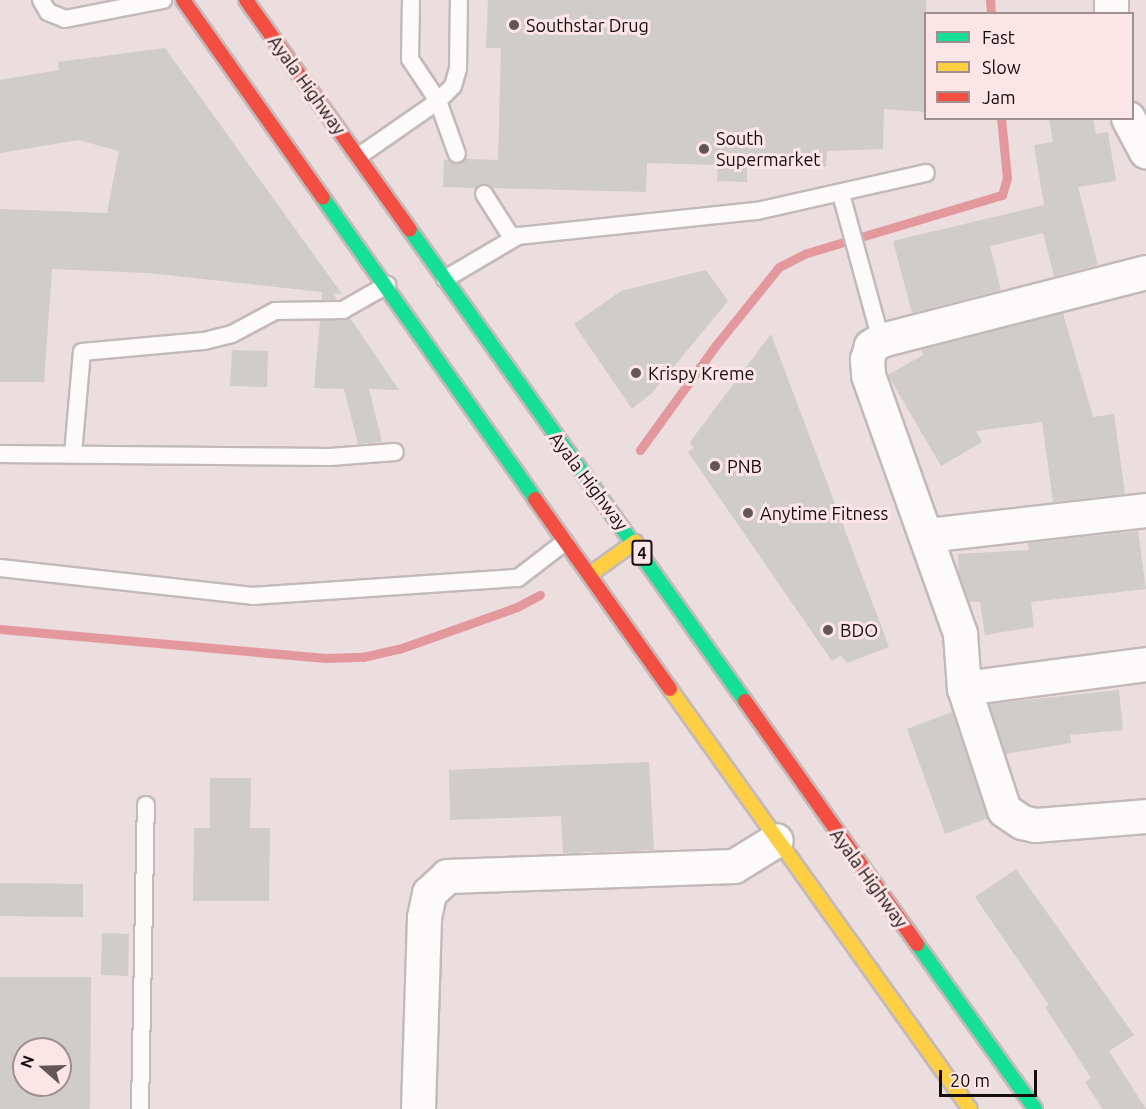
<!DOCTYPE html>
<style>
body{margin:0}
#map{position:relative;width:1146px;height:1109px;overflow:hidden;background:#ecddde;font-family:Ubuntu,sans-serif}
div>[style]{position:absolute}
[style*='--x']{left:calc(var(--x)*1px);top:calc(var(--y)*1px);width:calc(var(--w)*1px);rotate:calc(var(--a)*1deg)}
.stream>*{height:9px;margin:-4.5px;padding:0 4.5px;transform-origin:4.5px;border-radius:4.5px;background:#e3989e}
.building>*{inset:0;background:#cfccc9}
.roads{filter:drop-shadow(2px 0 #c4b9b9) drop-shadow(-2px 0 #c4b9b9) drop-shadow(0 2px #c4b9b9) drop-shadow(0 -2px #c4b9b9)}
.lane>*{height:16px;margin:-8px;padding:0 8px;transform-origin:8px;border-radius:8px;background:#fcfafa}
.street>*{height:33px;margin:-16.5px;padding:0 16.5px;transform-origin:16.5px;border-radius:16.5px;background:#fcfafa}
.fast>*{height:14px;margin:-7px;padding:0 7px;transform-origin:7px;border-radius:7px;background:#16e098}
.slow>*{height:14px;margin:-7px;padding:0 7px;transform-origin:7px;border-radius:7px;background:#ffcf43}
.jam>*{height:14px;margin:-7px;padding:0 7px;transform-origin:7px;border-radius:7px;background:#f24e42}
.dots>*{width:16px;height:16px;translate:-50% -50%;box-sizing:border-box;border:3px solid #fbe5e6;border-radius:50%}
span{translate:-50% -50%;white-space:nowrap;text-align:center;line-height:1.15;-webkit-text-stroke:6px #fbe5e6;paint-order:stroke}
.shield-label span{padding:2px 4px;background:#fbe5e6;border:2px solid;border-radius:4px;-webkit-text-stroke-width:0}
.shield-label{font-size:16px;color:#170e0f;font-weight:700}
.poi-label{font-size:18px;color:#170e0f}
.left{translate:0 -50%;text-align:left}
.street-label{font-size:18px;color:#170e0f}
.legend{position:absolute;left:924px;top:12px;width:210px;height:108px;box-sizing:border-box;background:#fbe5e6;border:2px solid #a08f90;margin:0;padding:8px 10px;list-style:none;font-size:18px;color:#170e0f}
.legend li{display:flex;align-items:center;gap:12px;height:30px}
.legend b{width:30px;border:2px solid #a08f90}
.north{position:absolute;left:12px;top:1037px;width:60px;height:60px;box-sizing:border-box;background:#fbe5e6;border:2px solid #a08f90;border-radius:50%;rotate:290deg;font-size:16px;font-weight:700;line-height:24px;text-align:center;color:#170e0f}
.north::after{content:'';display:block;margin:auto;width:21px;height:27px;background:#625657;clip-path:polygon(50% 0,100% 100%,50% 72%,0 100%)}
.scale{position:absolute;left:939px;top:1070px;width:98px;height:27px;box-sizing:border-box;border:3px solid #170e0f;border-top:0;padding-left:8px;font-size:18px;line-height:21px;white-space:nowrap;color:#170e0f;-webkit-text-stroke:4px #fbe5e6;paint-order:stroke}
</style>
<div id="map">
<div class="stream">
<i style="--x:990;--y:0;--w:14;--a:86"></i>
<i style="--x:640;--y:450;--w:130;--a:-54.1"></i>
<i style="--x:716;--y:345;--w:100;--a:-51.1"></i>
<i style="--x:779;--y:267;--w:31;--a:-27"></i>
<i style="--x:807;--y:253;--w:203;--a:-16.6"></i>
<i style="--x:1002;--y:195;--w:18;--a:-74"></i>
<i style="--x:1007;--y:178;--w:60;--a:-95.7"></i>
<i style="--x:0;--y:629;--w:327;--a:5.1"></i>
<i style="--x:326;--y:658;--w:37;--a:-2"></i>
<i style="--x:363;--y:657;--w:37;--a:-13"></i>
<i style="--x:399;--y:649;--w:125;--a:-19.6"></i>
<i style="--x:517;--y:607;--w:26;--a:-28"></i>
</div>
<div class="building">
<i style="clip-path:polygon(488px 0,926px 0,926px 112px,884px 109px,883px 149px,827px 151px,826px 167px,747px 165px,747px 182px,717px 181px,718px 165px,647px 163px,646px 192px,493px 188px,484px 184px,476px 188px,443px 187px,444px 159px,456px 164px,466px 159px,498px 160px,501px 48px,486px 48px)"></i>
<i style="clip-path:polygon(165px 48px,342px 294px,333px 293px,337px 300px,322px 300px,322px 292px,148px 273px,52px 269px,44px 382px,0 382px,0 209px,107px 213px,119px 151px,78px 140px,0 153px,0 80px,59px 70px,58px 62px)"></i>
<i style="clip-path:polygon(1049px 118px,1093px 118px,1096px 134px,1108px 132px,1116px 181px,1078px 187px,1098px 265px,1054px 276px,1043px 233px,990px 246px,1001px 290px,912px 313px,893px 241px,1044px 205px,1034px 145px,1053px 142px)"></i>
<i style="clip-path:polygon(706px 270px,728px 301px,652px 393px,632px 409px,574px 324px,621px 291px)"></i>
<i style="clip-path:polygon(1063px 313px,1093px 417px,1114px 414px,1125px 494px,1053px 502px,1042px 422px,976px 431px,982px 442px,941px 466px,888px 375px,923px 355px,921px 349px)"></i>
<i style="clip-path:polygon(350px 318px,399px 390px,369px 389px,382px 442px,358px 444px,344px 389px,314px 388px,320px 321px)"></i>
<i style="clip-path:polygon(771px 334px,889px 647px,847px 663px,841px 655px,832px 661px,688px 452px,694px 448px,690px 442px)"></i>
<i style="clip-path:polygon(232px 350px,268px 351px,267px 387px,230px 386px)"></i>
<i style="clip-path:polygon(1138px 531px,1146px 589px,1031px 602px,1034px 627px,985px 635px,980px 602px,969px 602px,959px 575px,958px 554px,1029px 550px,1028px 543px)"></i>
<i style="clip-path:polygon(1119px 690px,1123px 730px,1070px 735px,1071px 743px,1005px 754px,989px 704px)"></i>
<i style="clip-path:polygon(952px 712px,988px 818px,945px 834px,907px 729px)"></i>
<i style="clip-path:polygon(649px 762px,654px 850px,563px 853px,561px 816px,450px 820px,449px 770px)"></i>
<i style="clip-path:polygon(210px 778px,251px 778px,250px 828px,270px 828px,269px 901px,193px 901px,194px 828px,210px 828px)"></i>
<i style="clip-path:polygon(1016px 869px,1134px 1035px,1109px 1051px,1146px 1109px,1103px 1109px,1085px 1082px,1091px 1078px,1045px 1007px,1049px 1005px,975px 897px)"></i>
<i style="clip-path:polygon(0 883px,83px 884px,83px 917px,0 916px)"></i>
<i style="clip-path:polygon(102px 933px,129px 934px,128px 976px,101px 975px)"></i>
<i style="clip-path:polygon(evenodd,0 977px,91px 977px,90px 1109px,0 1109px,0 977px,24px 1049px,60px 1049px,60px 1085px,24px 1085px,24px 1049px)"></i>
</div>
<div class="roads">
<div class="lane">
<i style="--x:41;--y:0;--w:14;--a:60"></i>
<i style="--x:48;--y:12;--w:18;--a:22"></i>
<i style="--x:65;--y:19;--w:100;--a:-11"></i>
<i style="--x:411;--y:0;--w:59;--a:91"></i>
<i style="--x:410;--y:59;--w:50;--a:56.3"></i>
<i style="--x:438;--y:101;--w:56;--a:70.3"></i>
<i style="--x:359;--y:156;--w:96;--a:-34.8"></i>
<i style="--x:438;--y:101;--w:21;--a:-45"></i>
<i style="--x:453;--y:86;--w:18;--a:-74"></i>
<i style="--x:458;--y:69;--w:69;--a:-89.2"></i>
<i style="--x:484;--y:194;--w:52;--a:57.5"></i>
<i style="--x:841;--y:194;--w:151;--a:74.7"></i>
<i style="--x:445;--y:279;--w:85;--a:-30.5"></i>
<i style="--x:518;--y:236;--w:240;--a:-6"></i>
<i style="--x:757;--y:211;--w:173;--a:-12.7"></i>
<i style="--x:0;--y:454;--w:330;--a:0.5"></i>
<i style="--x:330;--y:457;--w:65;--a:-4.4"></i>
<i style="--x:73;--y:454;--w:102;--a:-85"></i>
<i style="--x:82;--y:352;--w:122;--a:-5.2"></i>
<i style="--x:204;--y:341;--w:29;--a:-14"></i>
<i style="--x:232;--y:334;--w:49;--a:-28.1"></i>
<i style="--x:275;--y:311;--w:68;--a:-0.8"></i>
<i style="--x:343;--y:310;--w:51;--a:-29.6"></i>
<i style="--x:0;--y:568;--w:254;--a:6.3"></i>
<i style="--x:252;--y:596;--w:267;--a:-3.9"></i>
<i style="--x:518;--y:578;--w:59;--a:-37.5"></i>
<i style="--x:140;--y:1109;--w:304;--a:-88.9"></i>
</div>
<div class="street">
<i style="--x:1111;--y:0;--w:14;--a:90"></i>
<i style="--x:1128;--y:118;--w:38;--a:62"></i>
<i style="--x:1146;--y:272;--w:274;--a:165.6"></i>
<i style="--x:881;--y:340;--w:12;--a:149"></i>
<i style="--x:871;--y:346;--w:14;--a:107"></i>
<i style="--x:867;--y:359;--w:16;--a:86"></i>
<i style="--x:868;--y:375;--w:275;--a:70.4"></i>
<i style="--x:960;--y:634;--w:54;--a:85.8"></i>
<i style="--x:964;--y:688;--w:128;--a:71.8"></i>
<i style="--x:1004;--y:810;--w:22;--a:34"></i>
<i style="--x:1022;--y:822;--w:13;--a:13"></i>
<i style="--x:1035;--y:825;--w:111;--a:-4.6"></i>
<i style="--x:927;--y:535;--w:220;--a:-6.5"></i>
<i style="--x:964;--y:688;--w:184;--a:-7.5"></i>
<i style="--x:418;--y:1109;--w:192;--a:-88.2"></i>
<i style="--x:424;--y:917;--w:25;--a:-78"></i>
<i style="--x:429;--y:893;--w:25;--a:-43"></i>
<i style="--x:447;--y:876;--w:287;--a:-2"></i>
<i style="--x:734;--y:866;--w:49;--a:-31.8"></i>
</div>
<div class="fast">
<i style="--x:323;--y:198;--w:368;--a:54.8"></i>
<i style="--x:410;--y:230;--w:578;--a:54.58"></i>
<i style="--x:917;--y:944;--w:203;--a:54.4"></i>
</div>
<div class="slow">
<i style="--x:589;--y:575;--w:57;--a:-35.7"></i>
<i style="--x:670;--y:689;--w:516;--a:54.46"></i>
</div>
<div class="jam">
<i style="--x:183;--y:0;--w:242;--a:54.7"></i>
<i style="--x:246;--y:0;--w:282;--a:54.5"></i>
<i style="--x:535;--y:499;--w:233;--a:54.6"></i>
<i style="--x:745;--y:701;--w:298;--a:54.7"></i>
</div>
</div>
<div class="dots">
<i style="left:514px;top:25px;background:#625657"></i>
<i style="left:704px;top:149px;background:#625657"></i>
<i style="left:636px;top:373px;background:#625657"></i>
<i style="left:715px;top:466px;background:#625657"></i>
<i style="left:748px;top:513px;background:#625657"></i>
<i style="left:828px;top:630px;background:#625657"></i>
</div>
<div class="shield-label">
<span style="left:642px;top:553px">4</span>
</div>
<div class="poi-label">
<span class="left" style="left:526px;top:25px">Southstar Drug</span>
<span class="left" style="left:716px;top:149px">South<br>Supermarket</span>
<span class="left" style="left:648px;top:373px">Krispy Kreme</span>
<span class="left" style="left:727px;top:466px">PNB</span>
<span class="left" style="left:760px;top:513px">Anytime Fitness</span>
<span class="left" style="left:840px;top:630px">BDO</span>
</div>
<div class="street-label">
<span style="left:307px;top:85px;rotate:54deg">Ayala Highway</span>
<span style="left:589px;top:481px;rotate:53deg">Ayala Highway</span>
<span style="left:869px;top:878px;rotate:54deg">Ayala Highway</span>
</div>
<ul class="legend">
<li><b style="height:8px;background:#16e098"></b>Fast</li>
<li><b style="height:8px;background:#ffcf43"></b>Slow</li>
<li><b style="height:8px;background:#f24e42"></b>Jam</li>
</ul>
<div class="north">N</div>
<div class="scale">20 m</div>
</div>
